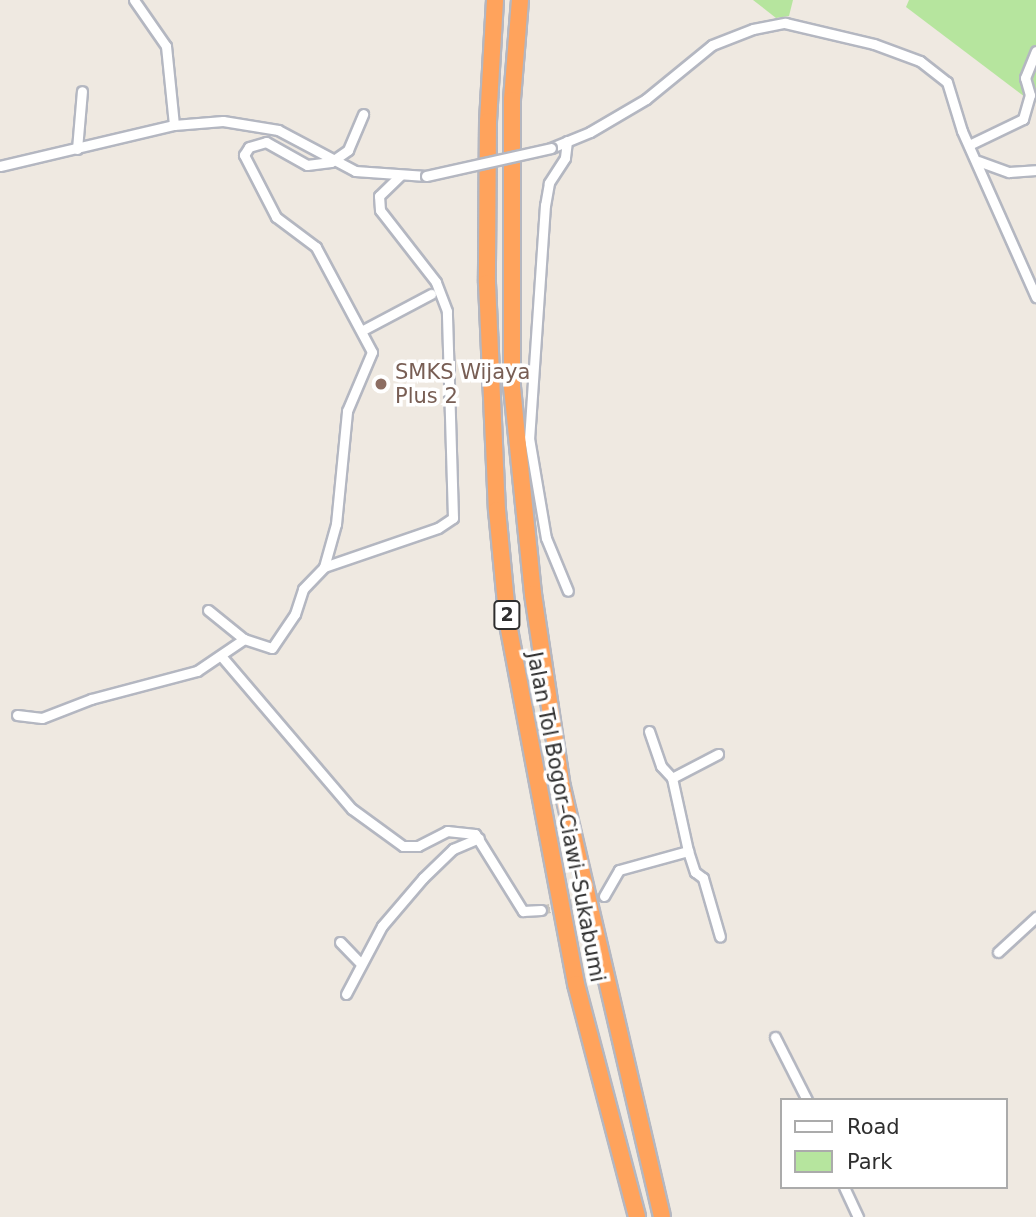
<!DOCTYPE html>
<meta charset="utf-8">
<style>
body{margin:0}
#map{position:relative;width:1036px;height:1217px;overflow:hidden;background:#efe9e1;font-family:"DejaVu Sans",sans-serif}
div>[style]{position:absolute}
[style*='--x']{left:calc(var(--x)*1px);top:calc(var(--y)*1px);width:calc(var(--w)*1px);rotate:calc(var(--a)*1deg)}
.green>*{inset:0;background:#b6e59e}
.minor-tunnel>*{height:9px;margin-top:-4.5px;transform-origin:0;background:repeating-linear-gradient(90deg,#c8c4bd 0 9px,transparent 0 13.5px)}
.roads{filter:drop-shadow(2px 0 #b4b7c1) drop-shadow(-2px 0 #b4b7c1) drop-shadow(0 2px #b4b7c1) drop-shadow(0 -2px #b4b7c1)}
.minor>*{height:9px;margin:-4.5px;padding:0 4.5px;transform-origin:4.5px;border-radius:4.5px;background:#fff}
.motorway>*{height:16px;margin:-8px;padding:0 8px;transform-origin:8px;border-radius:8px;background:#ffa35c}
.bridges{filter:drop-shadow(2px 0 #b4b7c1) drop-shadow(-2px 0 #b4b7c1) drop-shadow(0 2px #b4b7c1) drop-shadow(0 -2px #b4b7c1)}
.minor-bridge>*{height:9px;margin:-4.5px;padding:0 4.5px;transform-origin:4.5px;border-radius:4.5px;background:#fff}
.dots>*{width:19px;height:19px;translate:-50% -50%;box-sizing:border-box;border:4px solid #fff;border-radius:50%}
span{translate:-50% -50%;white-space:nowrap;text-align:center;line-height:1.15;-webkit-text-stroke:7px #fff;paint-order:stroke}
.shield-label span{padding:2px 5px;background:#fff;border:2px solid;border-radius:5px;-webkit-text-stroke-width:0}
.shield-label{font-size:19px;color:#2e2e2e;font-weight:700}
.education-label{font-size:21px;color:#785e54}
.left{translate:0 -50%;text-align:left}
.street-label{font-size:21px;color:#2e2e2e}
.legend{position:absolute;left:780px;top:1098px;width:228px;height:91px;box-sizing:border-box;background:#fff;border:2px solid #ababab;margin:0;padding:9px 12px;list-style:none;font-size:21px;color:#2e2e2e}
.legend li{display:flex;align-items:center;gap:14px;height:35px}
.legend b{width:35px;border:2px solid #ababab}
</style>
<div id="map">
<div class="green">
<i style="clip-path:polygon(753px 0,793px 0,789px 16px,776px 18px)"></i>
<i style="clip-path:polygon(909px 0,1036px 0,1036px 96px,1025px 97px,906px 7px)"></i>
</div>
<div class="minor-tunnel">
<i style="--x:541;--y:910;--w:65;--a:-12.5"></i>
</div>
<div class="roads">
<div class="minor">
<i style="--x:134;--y:0;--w:56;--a:55.2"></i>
<i style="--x:166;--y:46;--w:79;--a:84.2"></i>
<i style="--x:567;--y:141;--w:17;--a:97"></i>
<i style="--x:565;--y:158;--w:30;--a:123"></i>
<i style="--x:549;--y:183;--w:22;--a:100"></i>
<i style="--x:545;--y:205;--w:234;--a:93.9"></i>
<i style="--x:529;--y:438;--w:101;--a:80.4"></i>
<i style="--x:546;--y:538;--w:57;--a:67.5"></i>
<i style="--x:969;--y:145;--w:60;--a:-25.7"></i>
<i style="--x:1023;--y:119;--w:25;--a:-74"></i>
<i style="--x:1030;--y:95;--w:18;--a:-106"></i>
<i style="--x:1025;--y:78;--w:29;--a:-68"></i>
<i style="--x:551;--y:148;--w:42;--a:-22.3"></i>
<i style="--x:590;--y:132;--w:65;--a:-30.5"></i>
<i style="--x:646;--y:99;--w:85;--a:-39.3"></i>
<i style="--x:712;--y:45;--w:44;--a:-21.3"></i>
<i style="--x:753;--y:29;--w:33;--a:-11"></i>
<i style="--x:785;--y:23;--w:91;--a:13.3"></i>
<i style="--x:874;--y:44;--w:49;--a:20.3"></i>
<i style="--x:920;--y:61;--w:34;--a:38"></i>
<i style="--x:947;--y:82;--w:51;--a:73"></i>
<i style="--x:962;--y:131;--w:182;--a:66"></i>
<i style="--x:77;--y:149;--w:58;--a:-85.1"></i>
<i style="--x:978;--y:161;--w:33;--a:20"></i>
<i style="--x:1009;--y:172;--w:27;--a:-4"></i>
<i style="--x:0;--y:166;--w:179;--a:-13.3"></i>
<i style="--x:174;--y:125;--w:49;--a:-4.7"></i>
<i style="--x:223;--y:121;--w:56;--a:9.3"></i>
<i style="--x:278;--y:130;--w:87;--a:28"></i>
<i style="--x:355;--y:171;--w:71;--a:4"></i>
<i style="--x:363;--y:330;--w:77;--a:-27.9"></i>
<i style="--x:324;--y:567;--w:45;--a:-74.4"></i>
<i style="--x:336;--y:524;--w:114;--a:-84.4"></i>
<i style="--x:347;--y:411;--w:64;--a:-67"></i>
<i style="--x:372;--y:352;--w:119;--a:-118.1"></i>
<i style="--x:316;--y:247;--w:50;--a:-143.1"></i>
<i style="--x:276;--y:217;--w:70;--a:-117.3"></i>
<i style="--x:244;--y:155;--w:9;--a:-58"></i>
<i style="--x:249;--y:147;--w:18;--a:-16"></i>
<i style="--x:266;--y:142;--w:47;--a:29.3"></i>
<i style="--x:307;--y:165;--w:24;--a:-7"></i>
<i style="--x:331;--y:162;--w:21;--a:-35"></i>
<i style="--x:348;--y:150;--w:39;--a:-67"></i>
<i style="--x:208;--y:610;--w:46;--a:38.9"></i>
<i style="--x:222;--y:657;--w:200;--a:49.5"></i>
<i style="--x:352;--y:809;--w:63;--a:36"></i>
<i style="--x:403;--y:846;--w:15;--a:0"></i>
<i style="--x:418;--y:846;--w:33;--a:-27"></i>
<i style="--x:447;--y:831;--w:28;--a:6"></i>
<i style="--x:475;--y:834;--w:91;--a:58.1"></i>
<i style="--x:523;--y:911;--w:18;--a:-3"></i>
<i style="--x:17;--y:715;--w:25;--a:7"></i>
<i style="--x:42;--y:718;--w:53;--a:-21.2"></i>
<i style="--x:91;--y:699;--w:110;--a:-14.8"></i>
<i style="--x:197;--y:671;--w:57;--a:-34.2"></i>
<i style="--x:244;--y:639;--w:29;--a:18"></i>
<i style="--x:272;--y:648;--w:41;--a:-55.9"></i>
<i style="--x:295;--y:614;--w:26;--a:-72"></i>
<i style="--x:303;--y:589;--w:30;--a:-46"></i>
<i style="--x:324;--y:567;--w:120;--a:-18.9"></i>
<i style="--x:438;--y:528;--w:18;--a:-34"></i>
<i style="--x:453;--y:518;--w:207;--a:-91.7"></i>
<i style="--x:447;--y:311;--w:31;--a:-111"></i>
<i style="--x:436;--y:282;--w:91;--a:-127.9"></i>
<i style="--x:380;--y:210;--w:14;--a:-94"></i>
<i style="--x:379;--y:196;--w:29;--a:-44"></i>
<i style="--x:649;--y:731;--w:37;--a:71"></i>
<i style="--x:661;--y:766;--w:16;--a:47"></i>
<i style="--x:672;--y:778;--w:75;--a:77.6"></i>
<i style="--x:688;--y:851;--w:22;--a:72"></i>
<i style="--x:695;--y:872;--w:10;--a:37"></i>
<i style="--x:703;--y:878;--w:61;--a:73.9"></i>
<i style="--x:672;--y:778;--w:52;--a:-27.6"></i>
<i style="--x:604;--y:896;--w:30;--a:-60"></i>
<i style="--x:619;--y:870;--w:72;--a:-15.4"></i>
<i style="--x:340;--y:942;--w:30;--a:46"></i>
<i style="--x:998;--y:952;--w:52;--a:-42.6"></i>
<i style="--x:346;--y:994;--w:77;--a:-62.1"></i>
<i style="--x:382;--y:926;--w:63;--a:-49.5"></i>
<i style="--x:423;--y:878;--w:42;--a:-44"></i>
<i style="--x:453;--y:849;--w:28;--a:-23"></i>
<i style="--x:775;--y:1037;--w:71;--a:63.1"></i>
<i style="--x:844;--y:1187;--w:33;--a:65"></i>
</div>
<div class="motorway">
<i style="--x:495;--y:0;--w:121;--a:93.3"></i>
<i style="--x:488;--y:121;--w:162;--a:90.4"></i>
<i style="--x:487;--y:283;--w:227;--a:87.5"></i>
<i style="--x:497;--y:510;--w:115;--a:84.5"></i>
<i style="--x:508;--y:624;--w:366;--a:79.3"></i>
<i style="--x:576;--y:984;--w:241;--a:75.3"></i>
<i style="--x:520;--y:0;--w:100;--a:94.6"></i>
<i style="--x:512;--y:100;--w:287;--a:90"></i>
<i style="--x:512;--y:387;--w:208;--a:84.2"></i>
<i style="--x:533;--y:594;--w:195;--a:81.5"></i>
<i style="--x:562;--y:787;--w:441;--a:76.9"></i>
</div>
</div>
<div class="bridges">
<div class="minor-bridge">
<i style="--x:426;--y:176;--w:128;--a:-12.6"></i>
</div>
</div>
<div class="dots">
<i style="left:381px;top:384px;background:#8d6e63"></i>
</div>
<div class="shield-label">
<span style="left:507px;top:615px">2</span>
</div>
<div class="education-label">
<span class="left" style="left:395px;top:384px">SMKS Wijaya<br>Plus 2</span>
</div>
<div class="street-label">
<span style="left:566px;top:817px;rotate:79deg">Jalan Tol Bogor–Ciawi–Sukabumi</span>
</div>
<ul class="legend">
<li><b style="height:9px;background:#fff"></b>Road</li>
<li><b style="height:19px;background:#b6e59e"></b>Park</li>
</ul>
</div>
